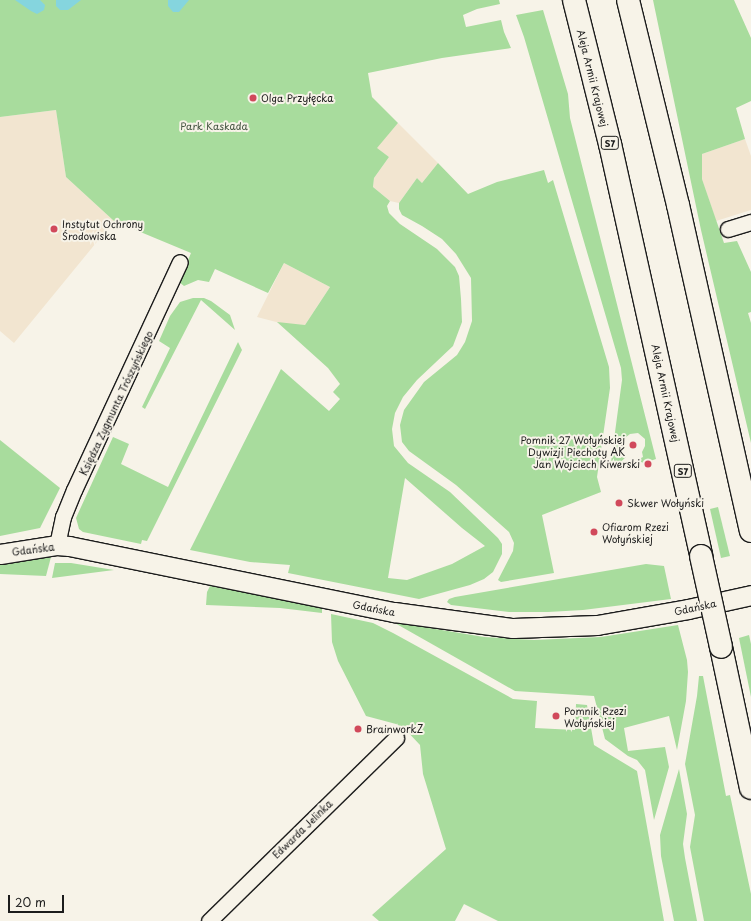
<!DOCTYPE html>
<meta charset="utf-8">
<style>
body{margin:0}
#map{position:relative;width:751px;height:921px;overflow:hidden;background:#f7f3e8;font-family:"Playpen Sans",sans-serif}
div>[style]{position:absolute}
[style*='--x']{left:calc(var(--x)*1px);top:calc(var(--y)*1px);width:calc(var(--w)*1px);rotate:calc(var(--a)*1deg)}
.built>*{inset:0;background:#f2e5d0}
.green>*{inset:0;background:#a8dc9d}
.water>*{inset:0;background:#85d5de}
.roads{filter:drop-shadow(1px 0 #1c1c1c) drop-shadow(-1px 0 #1c1c1c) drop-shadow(0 1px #1c1c1c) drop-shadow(0 -1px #1c1c1c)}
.minor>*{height:15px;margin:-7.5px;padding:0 7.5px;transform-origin:7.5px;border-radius:7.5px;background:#f7f3e8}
.tertiary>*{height:19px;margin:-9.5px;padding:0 9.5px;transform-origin:9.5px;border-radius:9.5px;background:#f7f3e8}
.motorway>*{height:22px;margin:-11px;padding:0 11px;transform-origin:11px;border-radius:11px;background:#f7f3e8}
.bridges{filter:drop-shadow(1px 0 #1c1c1c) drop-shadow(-1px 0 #1c1c1c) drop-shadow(0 1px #1c1c1c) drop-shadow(0 -1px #1c1c1c)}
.motorway-bridge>*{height:22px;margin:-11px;padding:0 11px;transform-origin:11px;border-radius:11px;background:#f7f3e8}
.dots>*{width:11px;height:11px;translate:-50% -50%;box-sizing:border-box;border:2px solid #f7f3e8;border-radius:50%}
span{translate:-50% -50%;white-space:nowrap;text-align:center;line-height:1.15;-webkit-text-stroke:4px #f7f3e8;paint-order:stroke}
.shield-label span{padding:1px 3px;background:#f7f3e8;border:1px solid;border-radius:3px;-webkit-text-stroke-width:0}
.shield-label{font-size:9px;color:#1c1c1c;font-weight:700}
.street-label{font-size:10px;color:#1c1c1c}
.poi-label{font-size:10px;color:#1c1c1c}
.left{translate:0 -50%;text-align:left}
.right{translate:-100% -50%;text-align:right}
.park-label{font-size:10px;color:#465643}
.scale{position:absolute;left:8px;top:895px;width:56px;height:18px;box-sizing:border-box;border:2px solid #1c1c1c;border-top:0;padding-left:5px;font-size:12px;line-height:14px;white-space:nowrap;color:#1c1c1c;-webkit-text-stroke:3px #f7f3e8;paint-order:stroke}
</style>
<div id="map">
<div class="built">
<i style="clip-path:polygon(56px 110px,66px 177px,114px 221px,14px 343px,0 331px,0 117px)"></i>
<i style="clip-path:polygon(398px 123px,438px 163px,422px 183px,417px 178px,399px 203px,390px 201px,373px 187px,374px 178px,389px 157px,376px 148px)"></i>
<i style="clip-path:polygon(745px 139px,751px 156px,751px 210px,716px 221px,702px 179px,702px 154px)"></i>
<i style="clip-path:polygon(284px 263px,330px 287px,305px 325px,284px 324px,257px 317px)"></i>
</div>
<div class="green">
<i style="clip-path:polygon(evenodd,0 0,499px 0,500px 4px,477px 9px,463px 15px,466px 27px,501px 20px,504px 32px,511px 48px,442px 58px,368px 73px,372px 97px,398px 123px,377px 148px,389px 157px,374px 178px,373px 187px,390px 201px,387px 206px,389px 213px,400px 224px,437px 249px,455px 267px,459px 276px,461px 299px,462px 322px,453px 346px,417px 380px,403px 397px,395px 413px,392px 429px,394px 446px,408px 463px,450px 492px,498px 538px,502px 544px,502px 554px,493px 572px,484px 579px,470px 585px,419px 599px,288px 573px,290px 565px,250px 562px,190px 550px,281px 369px,329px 411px,340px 399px,333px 392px,340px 384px,328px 368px,277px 322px,305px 325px,330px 287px,284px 263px,268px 293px,215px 269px,209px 282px,198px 280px,184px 286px,179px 282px,191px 253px,114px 221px,66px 177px,56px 110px,0 117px,0 0,405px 478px,462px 528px,485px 546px,452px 564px,407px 580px,388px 578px,405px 478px)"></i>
<i style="clip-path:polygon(653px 0,734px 0,751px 38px,751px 101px,736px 108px,745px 139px,702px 154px,702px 179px,724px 243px,737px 241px,751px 272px,751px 312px,748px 313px,751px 323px,751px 443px,701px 230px)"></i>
<i style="clip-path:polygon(543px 10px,568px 94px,570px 118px,656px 459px,644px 463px,641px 462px,641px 458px,643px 457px,642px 452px,645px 446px,645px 439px,638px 433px,630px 434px,626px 437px,623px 443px,621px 452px,626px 457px,613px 469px,611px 462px,622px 380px,621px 368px,524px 37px,516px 15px)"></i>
<i style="clip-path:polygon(438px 163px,468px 194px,497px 182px,544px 170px,548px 183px,553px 180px,609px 367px,610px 388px,597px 477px,601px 492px,542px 515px,554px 573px,501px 582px,498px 580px,513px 551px,514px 543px,509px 532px,456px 485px,409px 451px,402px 442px,400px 425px,404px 410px,424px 382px,457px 355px,465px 342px,472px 321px,471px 278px,456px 254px,442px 239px,422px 226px,402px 215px,399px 209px,399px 203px,417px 178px,422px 183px)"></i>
<i style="clip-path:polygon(193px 298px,204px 298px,211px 301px,230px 315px,235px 330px,201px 300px,145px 409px,142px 407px,170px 348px,159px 341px,170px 316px,180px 302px)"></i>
<i style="clip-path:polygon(238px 342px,242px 350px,147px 541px,142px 540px,141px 544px,83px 532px,79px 529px,76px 518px,113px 437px,129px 444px,121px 464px,168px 487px)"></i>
<i style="clip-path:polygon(0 440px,60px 488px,40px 528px,0 536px)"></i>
<i style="clip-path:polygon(718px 507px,730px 556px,721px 558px,710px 509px)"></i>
<i style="clip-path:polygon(51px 557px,46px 576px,0 574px,0 564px,2px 563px)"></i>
<i style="clip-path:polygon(55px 563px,71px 563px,114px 570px,52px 578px)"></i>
<i style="clip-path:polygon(646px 564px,664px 566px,671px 599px,583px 610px,548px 612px,509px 612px,451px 605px,447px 602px,449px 599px,455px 597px)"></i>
<i style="clip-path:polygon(210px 586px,319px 606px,322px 608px,322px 613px,280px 608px,206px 605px,207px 592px)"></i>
<i style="clip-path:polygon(331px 614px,373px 623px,393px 633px,513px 699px,537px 701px,535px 728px,575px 730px,576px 704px,587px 705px,594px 745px,637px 771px,664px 921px,498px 921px,464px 904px,455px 921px,379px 921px,372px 915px,446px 849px,423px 774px,420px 745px,404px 728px,396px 724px,366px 716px,338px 661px,332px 642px)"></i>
<i style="clip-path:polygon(393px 622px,484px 637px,534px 640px,601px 637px,678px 625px,687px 660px,688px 672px,686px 701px,677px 750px,669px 716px,624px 728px,628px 751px,665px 747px,669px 767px,654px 820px,645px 770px,637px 760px,628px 756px,605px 739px,594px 696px,515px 691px)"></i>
<i style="clip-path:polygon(749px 635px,751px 644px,751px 697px,739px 638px)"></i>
<i style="clip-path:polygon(699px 676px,703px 676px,726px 796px,730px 795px,751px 894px,751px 921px,704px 921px,690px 847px,695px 815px,685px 764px,697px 696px)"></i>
<i style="clip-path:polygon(679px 769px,687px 814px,683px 844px,685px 858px,697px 921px,674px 921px,661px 856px,660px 835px)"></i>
</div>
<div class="water">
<i style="clip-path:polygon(15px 0,40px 0,45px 5px,44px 10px,37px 14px,31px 11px)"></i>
<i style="clip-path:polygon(56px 0,81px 0,68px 10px,60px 10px,56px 6px)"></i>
<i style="clip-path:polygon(168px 0,189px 0,179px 12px,173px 12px,168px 6px)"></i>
</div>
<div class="roads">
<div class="minor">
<i style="--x:728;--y:229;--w:24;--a:-17"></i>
<i style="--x:57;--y:545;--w:29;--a:-78"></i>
<i style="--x:63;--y:517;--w:29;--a:-68"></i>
<i style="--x:74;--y:490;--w:251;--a:-65.1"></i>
<i style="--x:209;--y:921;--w:262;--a:-44.4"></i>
</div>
<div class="tertiary">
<i style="--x:0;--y:554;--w:58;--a:-9"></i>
<i style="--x:57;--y:545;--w:12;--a:5"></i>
<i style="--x:69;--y:546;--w:332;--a:11.5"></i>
<i style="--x:394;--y:612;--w:120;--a:7.7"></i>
<i style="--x:513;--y:628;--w:84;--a:-2"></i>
<i style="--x:597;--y:625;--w:92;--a:-10"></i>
<i style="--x:688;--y:609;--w:65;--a:-12.5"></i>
</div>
<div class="motorway">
<i style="--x:574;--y:0;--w:148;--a:76"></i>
<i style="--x:610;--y:144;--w:422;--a:77.5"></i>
<i style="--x:628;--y:0;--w:211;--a:76.3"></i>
<i style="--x:678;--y:205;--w:334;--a:77.4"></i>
<i style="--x:721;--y:647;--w:144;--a:78"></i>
</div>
</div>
<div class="bridges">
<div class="motorway-bridge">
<i style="--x:701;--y:556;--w:93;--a:77.6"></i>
</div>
</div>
<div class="dots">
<i style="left:253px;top:98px;background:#d1495b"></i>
<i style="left:54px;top:229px;background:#d1495b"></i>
<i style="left:633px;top:445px;background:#d1495b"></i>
<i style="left:648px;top:464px;background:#d1495b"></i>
<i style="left:619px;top:503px;background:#d1495b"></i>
<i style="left:594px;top:532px;background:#d1495b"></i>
<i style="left:556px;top:716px;background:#d1495b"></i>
<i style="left:358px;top:729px;background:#d1495b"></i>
</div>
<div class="shield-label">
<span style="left:610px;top:143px">S7</span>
<span style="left:683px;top:471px">S7</span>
</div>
<div class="street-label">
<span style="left:593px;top:78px;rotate:76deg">Aleja Armii Krajowej</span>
<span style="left:666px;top:393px;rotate:78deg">Aleja Armii Krajowej</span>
<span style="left:116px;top:403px;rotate:-65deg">Księdza Zygmunta Trószyńskiego</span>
<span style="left:33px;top:549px;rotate:-7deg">Gdańska</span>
<span style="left:695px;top:607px;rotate:-12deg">Gdańska</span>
<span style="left:374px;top:608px;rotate:11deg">Gdańska</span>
<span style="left:302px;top:829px;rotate:-44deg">Edwarda Jelinka</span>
</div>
<div class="poi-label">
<span class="left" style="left:261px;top:98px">Olga Przyłęcka</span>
<span class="left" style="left:62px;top:229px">Instytut Ochrony<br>Środowiska</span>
<span class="right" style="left:625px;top:445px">Pomnik 27 Wołyńskiej<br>Dywizji Piechoty AK</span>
<span class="right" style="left:640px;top:464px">Jan Wojciech Kiwerski</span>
<span class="left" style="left:627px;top:503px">Skwer Wołyński</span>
<span class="left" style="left:602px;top:532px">Ofiarom Rzezi<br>Wołyńskiej</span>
<span class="left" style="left:564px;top:716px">Pomnik Rzezi<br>Wołyńskiej</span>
<span class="left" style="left:366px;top:729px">BrainworkZ</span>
</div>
<div class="park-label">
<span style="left:214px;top:126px">Park Kaskada</span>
</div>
<div class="scale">20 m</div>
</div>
